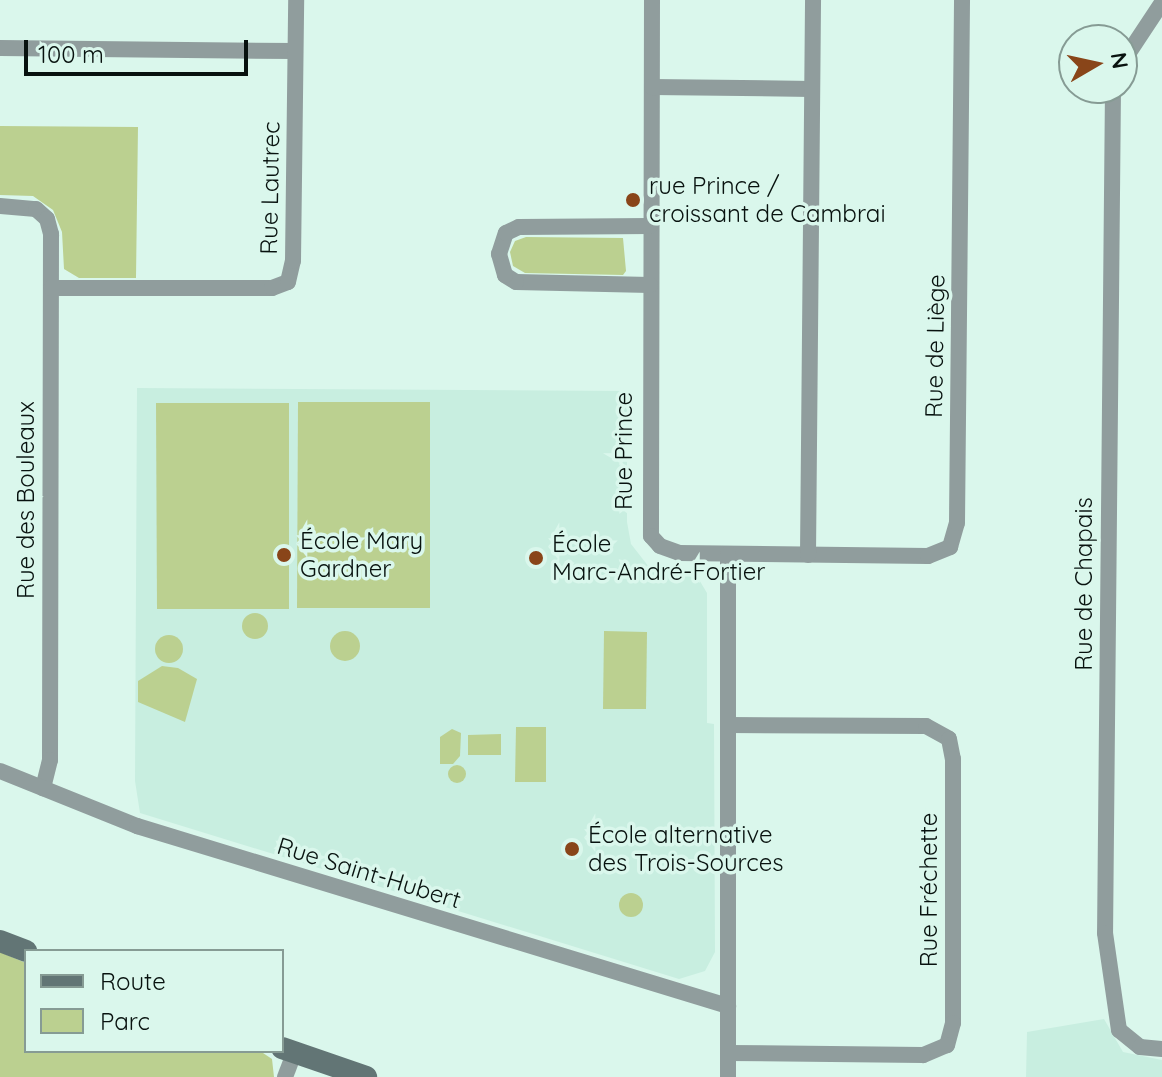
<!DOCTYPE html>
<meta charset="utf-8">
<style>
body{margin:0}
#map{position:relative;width:1162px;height:1077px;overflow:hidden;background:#daf7ec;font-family:Quicksand,sans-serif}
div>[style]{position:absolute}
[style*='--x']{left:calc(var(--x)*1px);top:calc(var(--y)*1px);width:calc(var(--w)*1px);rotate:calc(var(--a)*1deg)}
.built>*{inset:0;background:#c8eee0}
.green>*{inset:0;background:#bbd090}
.round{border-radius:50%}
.street>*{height:16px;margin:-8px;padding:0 8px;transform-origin:8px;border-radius:8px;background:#909d9d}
.secondary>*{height:22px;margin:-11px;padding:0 11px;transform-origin:11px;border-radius:11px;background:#627575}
.dots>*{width:22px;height:22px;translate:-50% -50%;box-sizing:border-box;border:4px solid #daf7ec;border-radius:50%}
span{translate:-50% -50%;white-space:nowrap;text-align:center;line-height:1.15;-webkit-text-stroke:7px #daf7ec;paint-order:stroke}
.poi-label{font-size:24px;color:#08120f}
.left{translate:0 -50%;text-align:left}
.street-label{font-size:24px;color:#08120f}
.legend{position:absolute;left:24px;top:949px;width:260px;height:104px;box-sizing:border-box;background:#daf7ec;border:2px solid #869b94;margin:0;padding:10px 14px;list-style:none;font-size:24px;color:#08120f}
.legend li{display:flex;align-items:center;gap:16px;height:40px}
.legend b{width:40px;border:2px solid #869b94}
.north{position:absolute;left:1058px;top:24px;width:80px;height:80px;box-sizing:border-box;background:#daf7ec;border:2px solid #869b94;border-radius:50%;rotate:81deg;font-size:22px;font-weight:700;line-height:32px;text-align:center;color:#08120f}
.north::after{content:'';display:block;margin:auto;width:28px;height:36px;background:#894519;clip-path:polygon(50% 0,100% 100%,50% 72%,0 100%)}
.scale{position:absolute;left:24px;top:40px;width:224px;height:36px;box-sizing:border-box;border:4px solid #08120f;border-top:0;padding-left:10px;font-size:24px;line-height:28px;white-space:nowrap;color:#08120f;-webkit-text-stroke:6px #daf7ec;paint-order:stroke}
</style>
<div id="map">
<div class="built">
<i style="clip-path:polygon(137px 388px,627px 391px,627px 522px,631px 544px,649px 567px,698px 578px,707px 593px,707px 723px,714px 724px,715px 952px,705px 971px,679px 979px,140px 813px,135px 781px)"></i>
<i style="clip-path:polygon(1104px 1019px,1123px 1052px,1162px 1060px,1162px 1077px,1026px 1077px,1027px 1032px)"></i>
</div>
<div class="green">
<i style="clip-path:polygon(0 126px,138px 127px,136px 278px,79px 278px,64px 269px,62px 232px,53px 210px,33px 196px,0 195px)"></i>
<i style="clip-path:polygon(526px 237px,623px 238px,626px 271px,623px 275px,525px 273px,513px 266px,510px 252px,515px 241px)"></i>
<i style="clip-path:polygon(298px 402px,430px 402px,430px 608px,297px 608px)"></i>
<i style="clip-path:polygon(156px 403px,289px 403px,289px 609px,157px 609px)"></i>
<i class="round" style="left:242px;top:613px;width:26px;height:26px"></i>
<i class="round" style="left:330px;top:631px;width:30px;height:30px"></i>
<i style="clip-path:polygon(604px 631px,647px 632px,646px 709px,603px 709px)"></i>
<i class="round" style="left:155px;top:635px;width:28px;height:28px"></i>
<i style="clip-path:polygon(162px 666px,178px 668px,197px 679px,185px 722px,138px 702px,138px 681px)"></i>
<i style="clip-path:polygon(516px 727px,546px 727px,546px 782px,515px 782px)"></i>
<i style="clip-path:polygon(452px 729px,461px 733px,460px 756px,453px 764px,440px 764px,440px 737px)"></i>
<i style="clip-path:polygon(501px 734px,501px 755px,468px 755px,468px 735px)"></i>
<i class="round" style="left:448px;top:765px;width:18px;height:18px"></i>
<i class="round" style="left:619px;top:893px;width:24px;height:24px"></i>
<i style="clip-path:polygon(0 952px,26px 963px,26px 1051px,260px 1051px,272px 1059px,274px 1077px,0 1077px)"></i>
</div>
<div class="street">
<i style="--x:652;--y:0;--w:536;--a:90.11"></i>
<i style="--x:651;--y:536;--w:13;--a:48"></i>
<i style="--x:660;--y:546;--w:20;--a:20"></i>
<i style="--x:679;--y:553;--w:249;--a:0.7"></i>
<i style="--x:928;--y:556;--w:24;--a:-22"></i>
<i style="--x:950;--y:547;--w:25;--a:-74"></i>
<i style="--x:957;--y:523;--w:523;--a:-89.45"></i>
<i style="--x:0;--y:48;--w:295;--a:0.6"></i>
<i style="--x:1122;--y:63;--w:71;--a:-56.5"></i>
<i style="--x:652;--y:87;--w:160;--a:0.7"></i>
<i style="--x:1113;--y:88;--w:845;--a:90.54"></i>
<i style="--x:1105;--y:933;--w:98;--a:81.8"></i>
<i style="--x:1119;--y:1030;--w:27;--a:39"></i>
<i style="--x:1140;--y:1047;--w:22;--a:5"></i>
<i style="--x:0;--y:206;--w:36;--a:5"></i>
<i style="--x:36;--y:209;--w:15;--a:42"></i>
<i style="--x:47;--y:219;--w:16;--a:75"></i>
<i style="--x:51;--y:234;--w:526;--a:90.11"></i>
<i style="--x:50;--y:760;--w:29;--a:104"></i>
<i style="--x:650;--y:285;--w:134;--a:-178.7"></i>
<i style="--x:516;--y:282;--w:13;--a:-148"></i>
<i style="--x:505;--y:275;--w:22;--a:-106"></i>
<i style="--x:499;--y:254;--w:22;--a:-72"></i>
<i style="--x:506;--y:233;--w:14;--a:-25"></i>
<i style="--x:519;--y:227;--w:131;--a:-0.4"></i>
<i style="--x:51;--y:288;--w:221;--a:0"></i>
<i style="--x:272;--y:288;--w:17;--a:-21"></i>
<i style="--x:288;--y:282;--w:22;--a:-77"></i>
<i style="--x:293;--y:261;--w:261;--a:-89.3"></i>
<i style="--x:808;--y:555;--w:555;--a:-89.48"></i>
<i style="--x:728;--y:725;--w:198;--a:0.3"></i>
<i style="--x:926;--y:726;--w:26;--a:29"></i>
<i style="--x:949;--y:739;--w:20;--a:79"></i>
<i style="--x:953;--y:759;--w:264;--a:90"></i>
<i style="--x:953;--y:1023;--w:23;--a:105"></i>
<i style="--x:947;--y:1045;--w:26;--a:157"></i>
<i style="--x:923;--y:1055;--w:195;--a:-179.4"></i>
<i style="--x:0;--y:771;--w:148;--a:21.9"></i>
<i style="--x:137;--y:826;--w:618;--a:16.94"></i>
<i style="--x:285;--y:1077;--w:26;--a:-69"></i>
<i style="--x:728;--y:1077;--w:523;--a:-90"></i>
</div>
<div class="secondary">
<i style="--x:0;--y:941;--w:28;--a:21"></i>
<i style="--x:282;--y:1048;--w:89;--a:19"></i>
</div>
<div class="dots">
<i style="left:633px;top:200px;background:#894519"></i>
<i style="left:284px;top:555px;background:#894519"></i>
<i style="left:536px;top:558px;background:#894519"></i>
<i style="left:572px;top:849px;background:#894519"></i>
</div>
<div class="poi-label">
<span class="left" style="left:649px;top:200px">rue Prince /<br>croissant de Cambrai</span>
<span class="left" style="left:300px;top:555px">École Mary<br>Gardner</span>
<span class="left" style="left:552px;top:558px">École<br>Marc-André-Fortier</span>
<span class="left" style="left:588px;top:849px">École alternative<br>des Trois-Sources</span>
</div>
<div class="street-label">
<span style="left:270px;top:188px;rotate:-89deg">Rue Lautrec</span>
<span style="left:935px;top:346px;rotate:-89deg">Rue de Liège</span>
<span style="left:624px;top:451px;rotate:-90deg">Rue Prince</span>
<span style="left:26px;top:500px;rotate:-90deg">Rue des Bouleaux</span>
<span style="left:1084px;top:584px;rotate:-90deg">Rue de Chapais</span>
<span style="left:369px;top:873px;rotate:17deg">Rue Saint-Hubert</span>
<span style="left:929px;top:890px;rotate:-90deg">Rue Fréchette</span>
</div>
<ul class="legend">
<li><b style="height:10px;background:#627575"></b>Route</li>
<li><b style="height:22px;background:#bbd090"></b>Parc</li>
</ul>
<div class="north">N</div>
<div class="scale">100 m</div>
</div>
